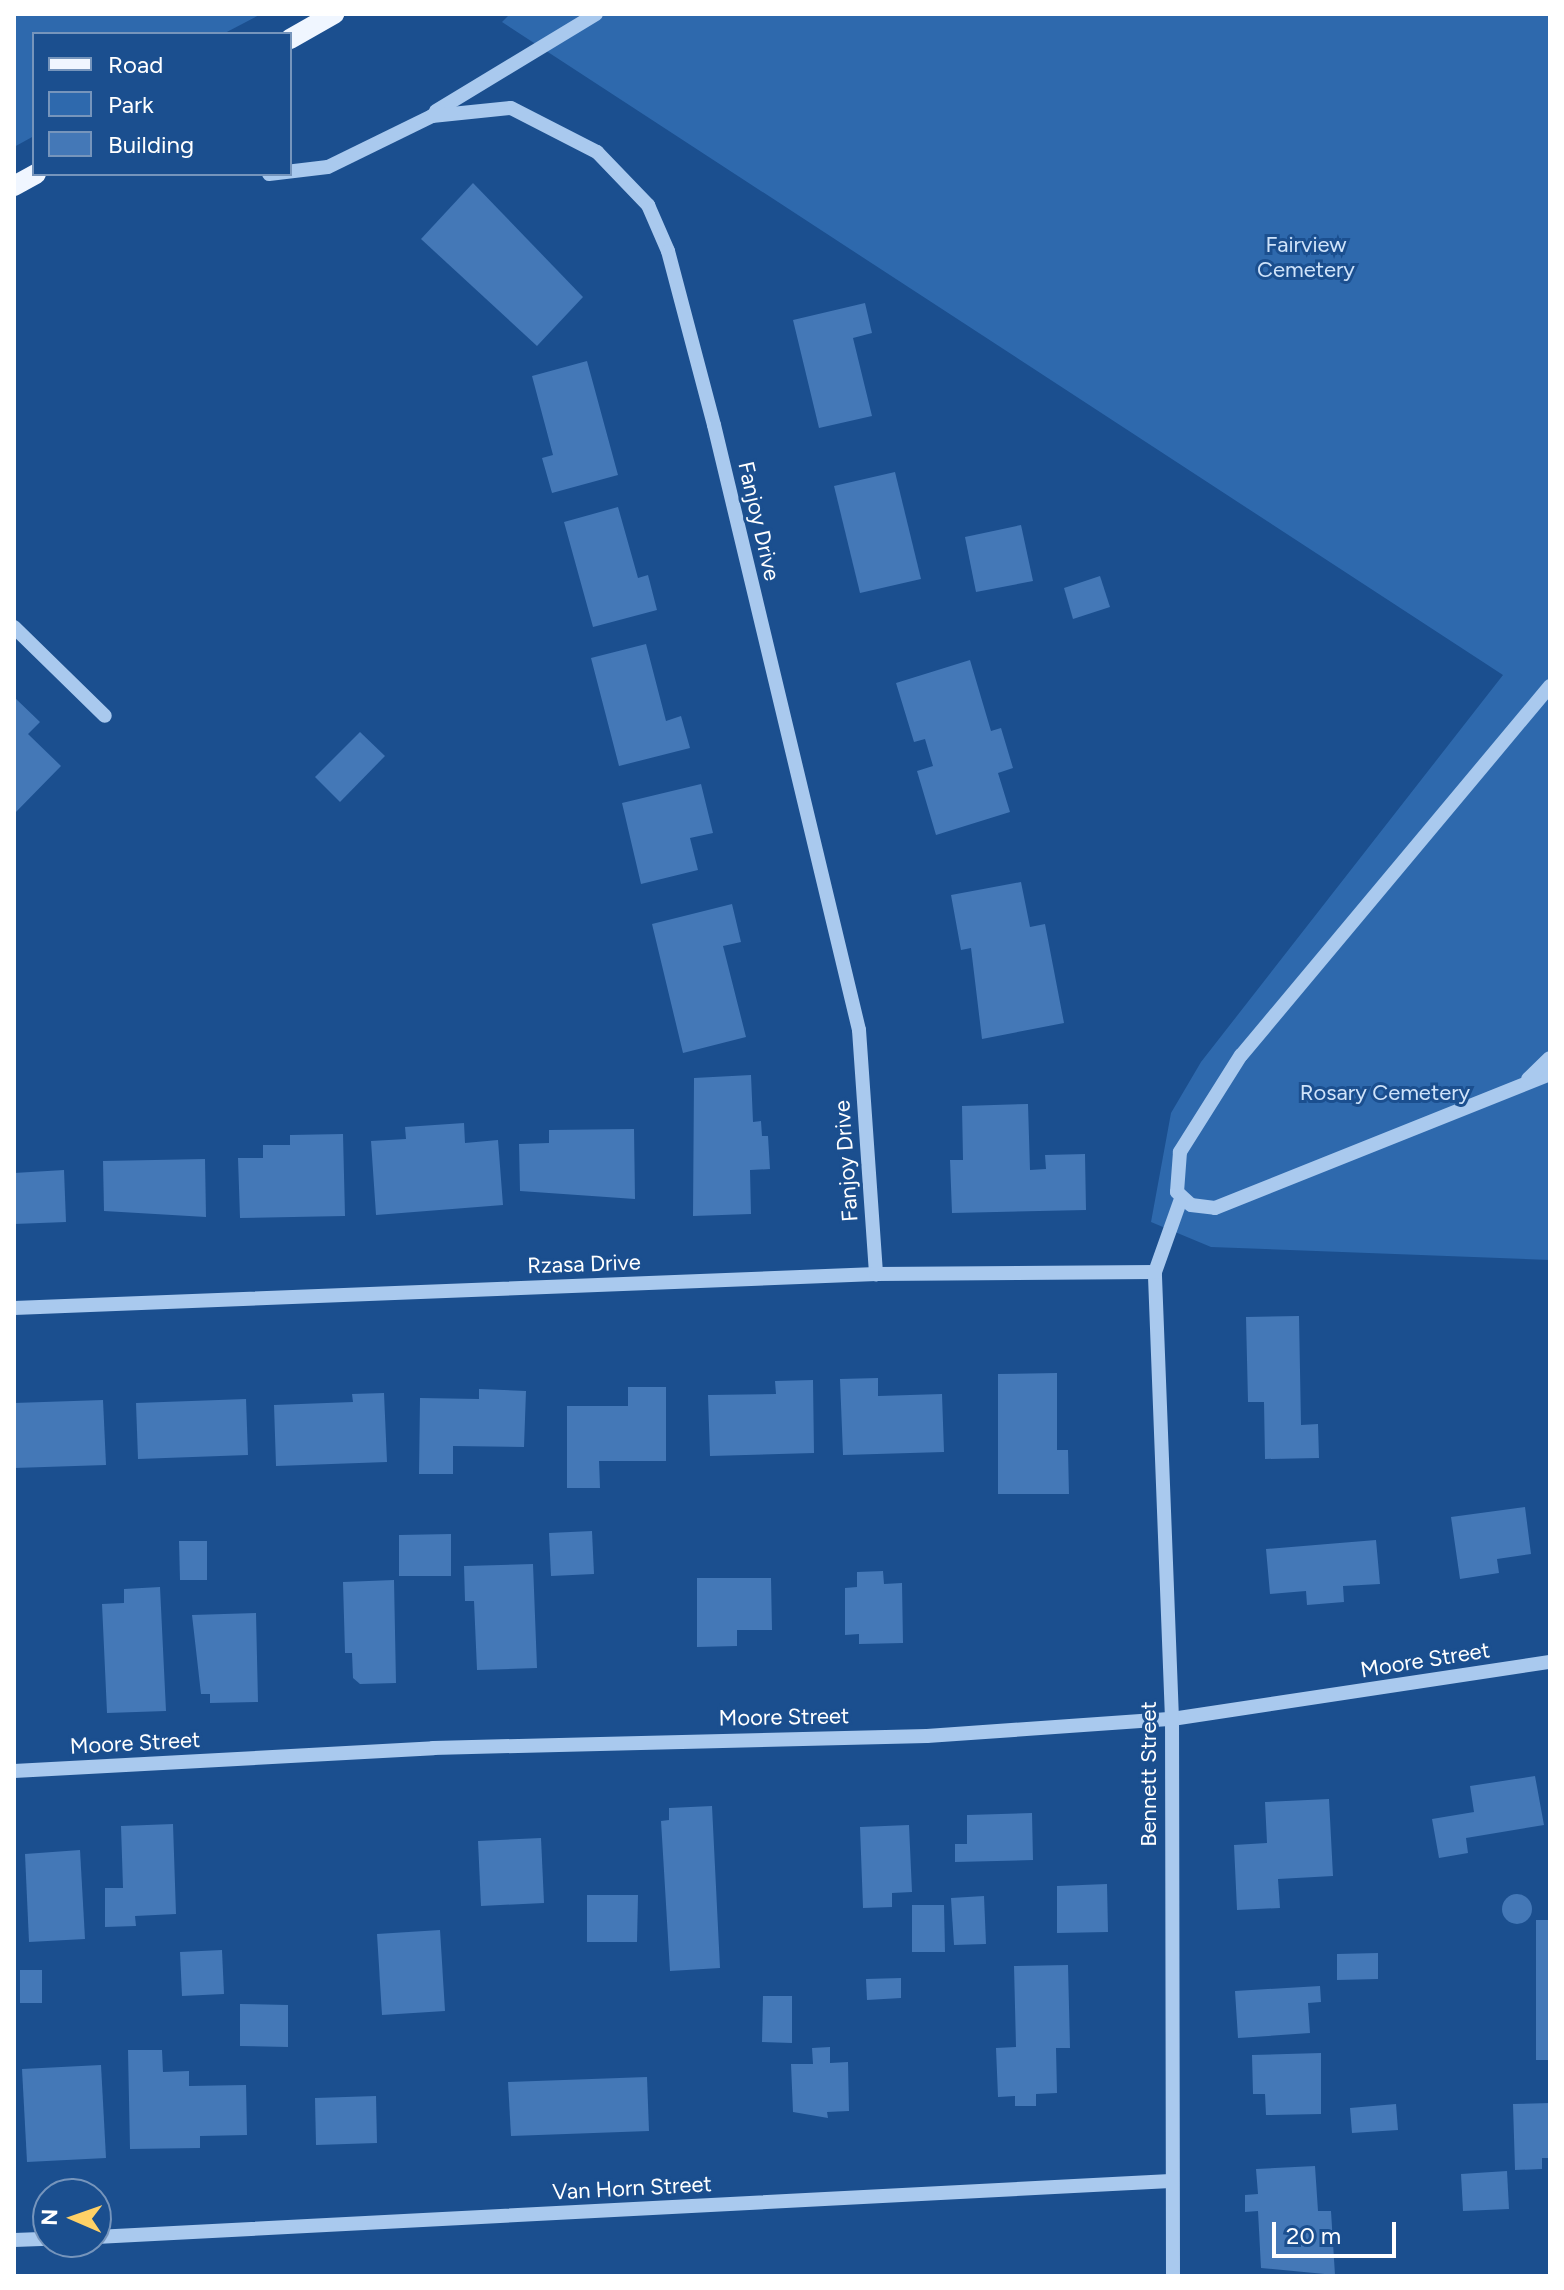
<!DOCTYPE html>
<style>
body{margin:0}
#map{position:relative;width:1564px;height:2290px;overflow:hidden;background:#1b4f8f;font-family:Figtree,sans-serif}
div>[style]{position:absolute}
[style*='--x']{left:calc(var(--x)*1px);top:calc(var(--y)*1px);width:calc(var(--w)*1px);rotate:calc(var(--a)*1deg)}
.green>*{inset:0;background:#2e69ad}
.building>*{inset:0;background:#4478b7}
.round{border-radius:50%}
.minor>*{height:14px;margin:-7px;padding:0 7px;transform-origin:7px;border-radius:7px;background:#a9c9ee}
.major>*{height:20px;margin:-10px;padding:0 10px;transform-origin:10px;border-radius:10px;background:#f0f6ff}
span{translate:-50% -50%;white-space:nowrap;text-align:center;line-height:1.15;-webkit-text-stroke:6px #1b4f8f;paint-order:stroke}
.park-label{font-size:22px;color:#cfe3fa}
.street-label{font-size:22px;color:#fff}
.frame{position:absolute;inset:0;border:16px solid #fff;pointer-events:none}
.legend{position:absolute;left:32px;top:32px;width:260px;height:144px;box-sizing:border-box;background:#1b4f8f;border:2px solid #7695bc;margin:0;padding:10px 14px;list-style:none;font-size:24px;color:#fff}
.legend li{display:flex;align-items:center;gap:16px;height:40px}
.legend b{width:40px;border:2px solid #7695bc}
.north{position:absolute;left:32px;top:2178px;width:80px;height:80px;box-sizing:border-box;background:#1b4f8f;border:2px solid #7695bc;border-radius:50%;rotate:272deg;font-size:22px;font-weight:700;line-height:32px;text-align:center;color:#fff}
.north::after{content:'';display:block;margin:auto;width:28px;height:36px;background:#ffd166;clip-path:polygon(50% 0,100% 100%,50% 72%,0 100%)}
.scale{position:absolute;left:1272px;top:2222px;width:124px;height:36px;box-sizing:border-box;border:4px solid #fff;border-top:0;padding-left:10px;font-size:24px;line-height:28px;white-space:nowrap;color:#fff;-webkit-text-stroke:6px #1b4f8f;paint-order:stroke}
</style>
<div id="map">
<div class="green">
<i style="clip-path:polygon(14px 14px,261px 14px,223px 34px,34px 34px,34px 136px,14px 147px)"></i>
<i style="clip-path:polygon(510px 14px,1550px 14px,1550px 1260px,1211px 1247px,1151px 1222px,1171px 1113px,1201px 1062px,1503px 675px,502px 22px)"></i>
</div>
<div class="building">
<i style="clip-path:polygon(473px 183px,583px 297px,537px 346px,421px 239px)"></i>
<i style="clip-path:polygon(865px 303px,872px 333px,853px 338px,872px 416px,819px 428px,793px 320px)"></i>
<i style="clip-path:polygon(587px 361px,618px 475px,552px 493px,542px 458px,553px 455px,532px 376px)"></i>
<i style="clip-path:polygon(895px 472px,921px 579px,860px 593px,834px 486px)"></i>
<i style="clip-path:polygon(618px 507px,638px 578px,648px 575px,657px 610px,593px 627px,564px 522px)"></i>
<i style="clip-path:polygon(1021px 525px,1033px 581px,976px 592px,965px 537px)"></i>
<i style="clip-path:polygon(1100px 576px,1110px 607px,1073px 619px,1064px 588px)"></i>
<i style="clip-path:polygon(646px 644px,666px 721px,681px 716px,690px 748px,619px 766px,591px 658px)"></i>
<i style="clip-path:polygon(970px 660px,991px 731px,1001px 728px,1013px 768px,998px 773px,1010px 812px,936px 835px,917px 771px,933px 766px,925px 739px,914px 742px,896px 683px)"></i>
<i style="clip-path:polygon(14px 697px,40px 722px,28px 734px,61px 766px,14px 814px)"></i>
<i style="clip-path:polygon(360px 732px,385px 756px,340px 802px,315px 777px)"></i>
<i style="clip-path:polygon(701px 784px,713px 833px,690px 838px,698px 870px,641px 884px,622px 803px)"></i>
<i style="clip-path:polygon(1021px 882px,1030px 927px,1045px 924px,1064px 1023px,982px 1039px,971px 948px,961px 950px,951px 895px)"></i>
<i style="clip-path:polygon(732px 904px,741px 942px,723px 946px,746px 1037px,683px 1053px,652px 924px)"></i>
<i style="clip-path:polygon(751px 1075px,753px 1122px,761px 1121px,762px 1136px,768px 1136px,770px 1169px,750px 1170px,751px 1214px,693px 1216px,694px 1078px)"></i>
<i style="clip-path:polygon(1028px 1104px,1030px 1170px,1046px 1169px,1045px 1155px,1085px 1154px,1086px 1210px,952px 1213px,950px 1160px,963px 1160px,962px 1106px)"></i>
<i style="clip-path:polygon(464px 1123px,465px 1143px,498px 1140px,503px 1205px,376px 1215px,371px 1141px,406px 1139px,405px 1127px)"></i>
<i style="clip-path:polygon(634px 1129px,635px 1199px,520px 1191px,519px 1144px,549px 1143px,549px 1130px)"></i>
<i style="clip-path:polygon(343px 1134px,345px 1216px,240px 1218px,238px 1158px,263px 1158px,263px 1145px,290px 1145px,290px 1135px)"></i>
<i style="clip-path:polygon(205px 1159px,206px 1217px,104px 1211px,103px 1161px)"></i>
<i style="clip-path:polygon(64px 1170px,66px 1222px,14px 1224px,14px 1173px)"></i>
<i style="clip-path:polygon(1299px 1316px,1301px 1425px,1318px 1424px,1319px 1458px,1265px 1459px,1264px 1402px,1248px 1402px,1246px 1317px)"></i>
<i style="clip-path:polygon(1057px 1373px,1057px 1450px,1068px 1450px,1069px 1494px,998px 1494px,998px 1374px)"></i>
<i style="clip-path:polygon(878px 1378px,878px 1396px,942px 1394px,944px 1452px,843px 1455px,840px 1379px)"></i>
<i style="clip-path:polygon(813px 1380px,814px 1453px,710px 1456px,708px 1395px,776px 1394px,775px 1381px)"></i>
<i style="clip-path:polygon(628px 1387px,666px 1387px,666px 1461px,599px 1461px,600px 1488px,567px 1488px,567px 1406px,628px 1406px)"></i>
<i style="clip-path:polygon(479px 1389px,526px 1391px,524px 1447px,453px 1446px,453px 1474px,419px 1474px,420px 1398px,479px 1399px)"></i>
<i style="clip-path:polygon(384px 1393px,387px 1462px,276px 1466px,274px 1405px,353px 1402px,352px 1394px)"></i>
<i style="clip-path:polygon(246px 1399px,248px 1455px,138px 1459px,136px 1403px)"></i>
<i style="clip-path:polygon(103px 1400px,106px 1465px,14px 1468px,14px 1403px)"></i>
<i style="clip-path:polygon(1525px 1507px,1531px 1554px,1497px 1559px,1499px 1573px,1460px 1579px,1451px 1517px)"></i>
<i style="clip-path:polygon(592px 1531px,594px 1574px,551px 1576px,549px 1533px)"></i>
<i style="clip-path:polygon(451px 1534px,451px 1576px,399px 1576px,399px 1535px)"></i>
<i style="clip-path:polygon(1376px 1540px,1380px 1584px,1343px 1586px,1344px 1602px,1307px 1605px,1306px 1591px,1270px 1594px,1266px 1549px)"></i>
<i style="clip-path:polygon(179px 1541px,207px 1541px,207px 1580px,180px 1580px)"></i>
<i style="clip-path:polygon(533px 1564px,537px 1668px,477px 1670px,474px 1601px,465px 1601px,464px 1566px)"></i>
<i style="clip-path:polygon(883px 1571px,884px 1584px,902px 1583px,903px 1643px,859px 1644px,859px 1634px,845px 1635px,845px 1588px,857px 1587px,857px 1572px)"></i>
<i style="clip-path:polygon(697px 1578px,771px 1578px,772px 1630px,737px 1630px,737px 1646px,697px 1647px)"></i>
<i style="clip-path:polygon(394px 1580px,396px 1683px,360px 1684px,353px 1678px,352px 1653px,345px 1653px,343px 1582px)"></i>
<i style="clip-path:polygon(160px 1587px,166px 1711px,107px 1713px,102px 1604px,124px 1603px,124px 1589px)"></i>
<i style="clip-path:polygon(256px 1613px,258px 1702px,210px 1703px,210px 1694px,201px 1694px,192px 1615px)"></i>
<i style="clip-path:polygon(1535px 1776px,1544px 1825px,1466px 1838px,1468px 1853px,1439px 1858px,1432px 1819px,1474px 1812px,1470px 1786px)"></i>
<i style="clip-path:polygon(1329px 1799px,1333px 1876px,1278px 1879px,1280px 1908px,1237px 1910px,1234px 1845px,1267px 1843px,1265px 1802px)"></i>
<i style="clip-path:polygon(712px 1806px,720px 1968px,670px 1971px,661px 1821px,669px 1820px,669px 1808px)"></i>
<i style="clip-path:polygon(1032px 1813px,1033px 1860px,955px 1862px,955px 1844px,967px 1844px,967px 1815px)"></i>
<i style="clip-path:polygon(173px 1824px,176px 1914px,135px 1916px,136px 1926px,105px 1927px,105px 1888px,123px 1888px,121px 1826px)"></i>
<i style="clip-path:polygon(909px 1825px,912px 1892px,892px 1893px,892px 1907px,863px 1908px,860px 1827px)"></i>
<i style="clip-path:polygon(541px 1838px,544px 1903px,481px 1906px,478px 1841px)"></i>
<i style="clip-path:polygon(80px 1850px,85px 1939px,29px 1942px,25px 1854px)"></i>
<i style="clip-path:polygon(1107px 1884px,1108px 1932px,1057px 1933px,1057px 1886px)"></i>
<i class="round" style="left:1502px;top:1894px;width:30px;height:30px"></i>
<i style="clip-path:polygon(587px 1895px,638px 1895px,637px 1942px,587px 1942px)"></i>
<i style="clip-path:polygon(984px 1896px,986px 1944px,954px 1945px,951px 1898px)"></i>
<i style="clip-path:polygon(912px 1905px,944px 1905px,945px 1952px,912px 1952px)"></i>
<i style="clip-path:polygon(1536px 1920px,1550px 1920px,1550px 2060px,1536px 2060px)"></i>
<i style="clip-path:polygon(440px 1930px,445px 2011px,382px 2015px,377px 1934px)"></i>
<i style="clip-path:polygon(222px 1950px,224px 1994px,182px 1996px,180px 1952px)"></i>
<i style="clip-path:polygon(1378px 1953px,1378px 1979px,1337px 1980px,1337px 1954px)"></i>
<i style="clip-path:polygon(1068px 1965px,1070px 2048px,1056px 2048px,1057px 2093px,1036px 2094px,1036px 2106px,1015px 2106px,1015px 2096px,998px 2097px,996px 2048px,1016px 2047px,1014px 1966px)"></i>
<i style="clip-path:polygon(20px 1970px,42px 1970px,42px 2003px,20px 2003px)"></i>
<i style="clip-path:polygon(901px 1978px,901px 1998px,867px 2000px,866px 1979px)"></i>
<i style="clip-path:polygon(1320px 1986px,1321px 2002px,1308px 2003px,1310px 2033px,1238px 2038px,1235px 1991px)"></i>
<i style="clip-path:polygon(763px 1996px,792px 1996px,792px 2043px,762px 2042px)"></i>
<i style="clip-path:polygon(240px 2004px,288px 2005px,288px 2047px,240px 2046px)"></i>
<i style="clip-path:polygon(830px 2047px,830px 2063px,848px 2062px,849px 2111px,827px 2112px,828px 2118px,793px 2112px,791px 2064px,813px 2064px,812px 2048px)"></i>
<i style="clip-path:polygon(128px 2050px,162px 2050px,163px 2072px,189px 2071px,189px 2086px,246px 2085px,247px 2135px,200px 2136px,200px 2148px,130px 2149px)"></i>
<i style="clip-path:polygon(1321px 2053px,1321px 2114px,1266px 2115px,1265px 2094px,1253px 2094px,1252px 2055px)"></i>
<i style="clip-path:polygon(101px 2065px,106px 2158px,27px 2162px,22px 2069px)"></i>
<i style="clip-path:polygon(647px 2077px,649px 2131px,511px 2136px,508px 2082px)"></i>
<i style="clip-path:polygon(376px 2096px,377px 2143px,316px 2145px,315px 2098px)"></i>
<i style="clip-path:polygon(1550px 2103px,1550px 2158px,1542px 2158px,1542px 2169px,1515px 2170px,1513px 2104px)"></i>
<i style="clip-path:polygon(1396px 2104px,1398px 2130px,1352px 2133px,1350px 2108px)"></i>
<i style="clip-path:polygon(1315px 2166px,1318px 2211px,1331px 2211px,1335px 2275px,1261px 2268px,1258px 2211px,1245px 2212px,1245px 2195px,1258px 2194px,1256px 2169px)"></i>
<i style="clip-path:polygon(1507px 2171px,1509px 2209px,1463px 2211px,1461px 2174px)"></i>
</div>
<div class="minor">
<i style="--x:436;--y:111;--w:187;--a:-31.2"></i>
<i style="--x:269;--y:174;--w:59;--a:-6.8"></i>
<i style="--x:328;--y:167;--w:116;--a:-26.1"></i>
<i style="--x:432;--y:116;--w:79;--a:-5.8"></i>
<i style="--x:511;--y:108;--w:97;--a:27.1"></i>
<i style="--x:597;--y:152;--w:74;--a:46.1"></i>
<i style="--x:648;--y:205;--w:50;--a:66.5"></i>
<i style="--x:668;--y:251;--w:180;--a:75.2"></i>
<i style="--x:714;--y:425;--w:622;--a:76.52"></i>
<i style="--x:859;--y:1030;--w:245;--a:86"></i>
<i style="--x:14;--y:627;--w:127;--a:44.4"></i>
<i style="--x:1550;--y:686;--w:481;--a:129.9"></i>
<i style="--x:1241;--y:1055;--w:115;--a:122.2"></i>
<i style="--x:1180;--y:1152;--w:40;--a:94.3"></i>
<i style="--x:1177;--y:1192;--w:19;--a:43"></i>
<i style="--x:1191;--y:1205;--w:24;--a:7"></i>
<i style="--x:1215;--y:1208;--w:361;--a:-21.8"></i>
<i style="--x:1528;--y:1079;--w:30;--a:-44"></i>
<i style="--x:14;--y:1308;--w:863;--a:-2.26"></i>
<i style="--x:876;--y:1274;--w:279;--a:-0.4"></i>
<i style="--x:14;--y:1771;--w:420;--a:-3.1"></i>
<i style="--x:433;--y:1748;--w:494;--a:-1.4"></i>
<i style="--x:927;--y:1736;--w:246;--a:-4"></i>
<i style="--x:1172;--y:1719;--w:382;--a:-8.6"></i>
<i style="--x:96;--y:2237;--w:1076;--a:-2.98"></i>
<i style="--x:14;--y:2240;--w:34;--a:-2"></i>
<i style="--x:1173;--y:2276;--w:557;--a:-90.1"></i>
<i style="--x:1172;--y:1719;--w:447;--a:-92.2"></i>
<i style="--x:1155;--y:1272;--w:77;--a:-70.4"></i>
</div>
<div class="major">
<i style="--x:290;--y:39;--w:51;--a:-29.6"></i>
<i style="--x:14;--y:186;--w:25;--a:-29"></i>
</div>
<div class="park-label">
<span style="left:1306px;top:257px">Fairview<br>Cemetery</span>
<span style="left:1385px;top:1093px">Rosary Cemetery</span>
</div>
<div class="street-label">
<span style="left:759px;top:521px;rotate:77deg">Fanjoy Drive</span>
<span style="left:846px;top:1161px;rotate:-94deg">Fanjoy Drive</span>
<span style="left:584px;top:1264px;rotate:-2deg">Rzasa Drive</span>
<span style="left:1425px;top:1660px;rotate:-9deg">Moore Street</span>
<span style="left:784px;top:1717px;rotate:-1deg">Moore Street</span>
<span style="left:135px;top:1743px;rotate:-3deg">Moore Street</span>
<span style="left:1149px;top:1774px;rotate:-90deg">Bennett Street</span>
<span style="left:632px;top:2188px;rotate:-3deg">Van Horn Street</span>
</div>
<div class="frame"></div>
<ul class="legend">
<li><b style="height:10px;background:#f0f6ff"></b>Road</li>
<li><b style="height:22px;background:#2e69ad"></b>Park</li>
<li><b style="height:22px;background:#4478b7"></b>Building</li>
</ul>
<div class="north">N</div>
<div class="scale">20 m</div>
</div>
